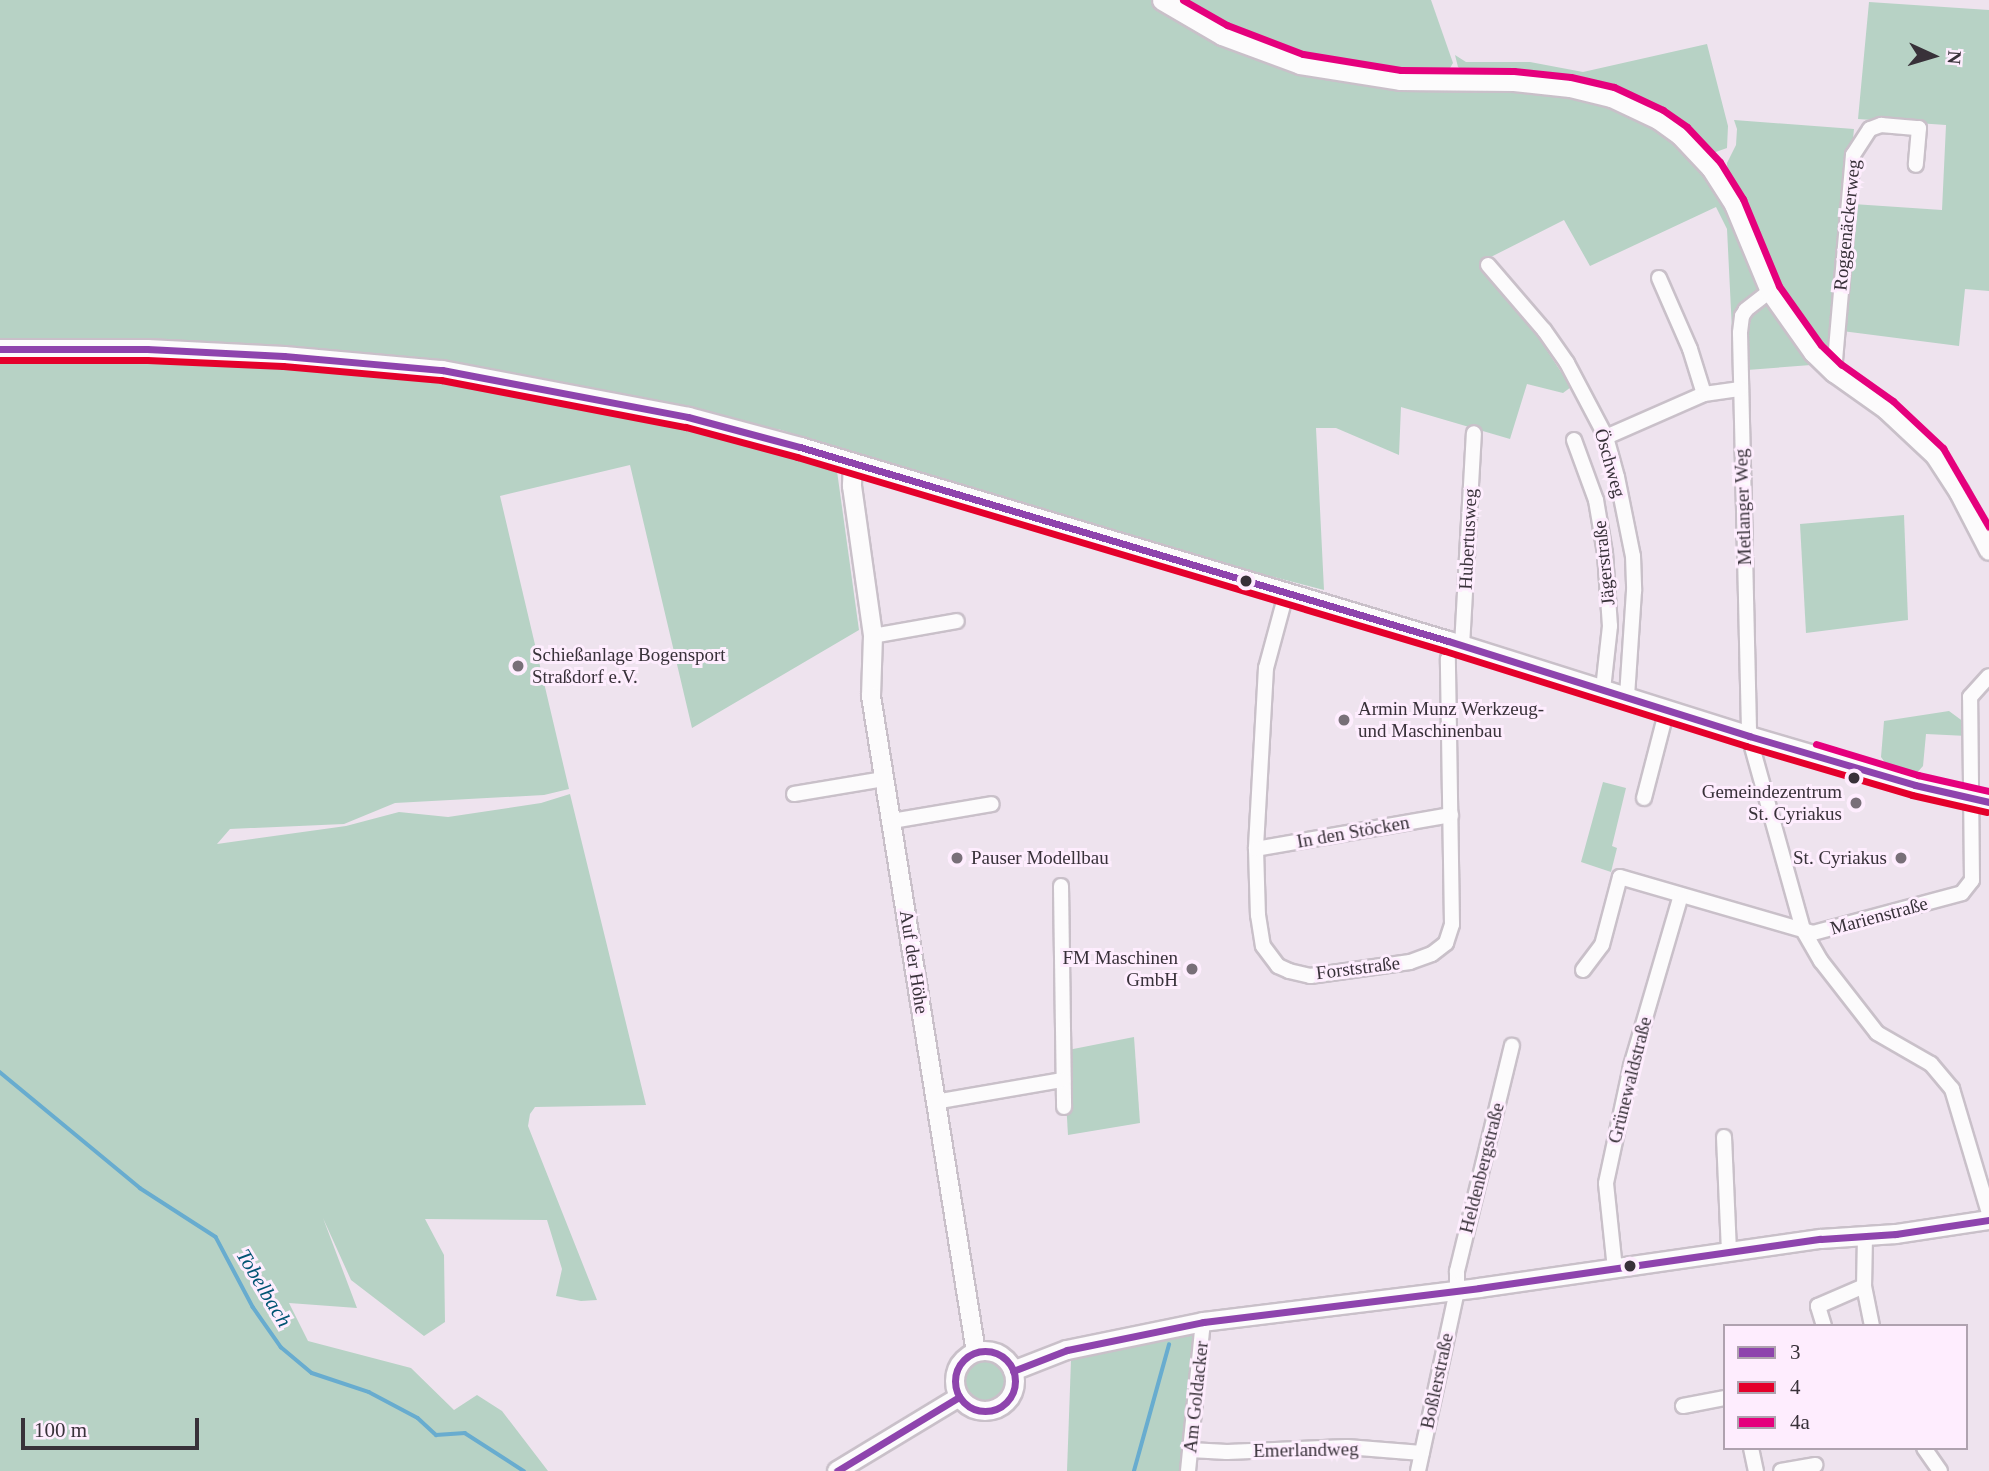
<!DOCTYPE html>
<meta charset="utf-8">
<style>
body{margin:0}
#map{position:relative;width:1989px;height:1471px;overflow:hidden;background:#eee3ee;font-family:Georgia,serif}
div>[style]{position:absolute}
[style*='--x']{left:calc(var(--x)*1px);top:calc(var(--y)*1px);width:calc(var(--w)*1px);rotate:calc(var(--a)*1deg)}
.green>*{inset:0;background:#b7d2c5}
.round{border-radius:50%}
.stream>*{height:3.5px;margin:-1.75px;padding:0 1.75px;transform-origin:1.75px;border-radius:1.75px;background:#68accf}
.roads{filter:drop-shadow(2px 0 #c9c0c9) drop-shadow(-2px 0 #c9c0c9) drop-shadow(0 2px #c9c0c9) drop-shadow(0 -2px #c9c0c9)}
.minor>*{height:14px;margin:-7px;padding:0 7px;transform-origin:7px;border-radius:7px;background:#fcfbfc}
.tertiary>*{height:18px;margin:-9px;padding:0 9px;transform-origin:9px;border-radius:9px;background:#fcfbfc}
.tertiary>.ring{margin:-9px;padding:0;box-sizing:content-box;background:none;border:18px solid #fcfbfc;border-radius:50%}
.secondary>*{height:19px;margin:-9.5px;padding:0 9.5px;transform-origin:9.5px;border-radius:9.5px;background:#fcfbfc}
.bus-1>*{height:7px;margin:-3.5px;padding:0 3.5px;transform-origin:3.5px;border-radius:3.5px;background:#8e44ad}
.bus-1>.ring{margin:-3.5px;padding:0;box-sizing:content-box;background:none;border:7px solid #8e44ad;border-radius:50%}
.bus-2>*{height:7px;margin:-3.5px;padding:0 3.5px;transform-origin:3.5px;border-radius:3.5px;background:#e4002b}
.bus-3>*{height:7px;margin:-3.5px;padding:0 3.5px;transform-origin:3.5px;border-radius:3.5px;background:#e5007d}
.dots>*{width:19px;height:19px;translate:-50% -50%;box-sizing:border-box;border:4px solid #feedfe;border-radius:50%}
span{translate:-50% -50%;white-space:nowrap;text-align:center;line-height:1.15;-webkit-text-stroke:6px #feedfe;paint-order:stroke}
.street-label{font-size:19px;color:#383139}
.poi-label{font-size:19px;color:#383139}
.left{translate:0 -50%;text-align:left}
.right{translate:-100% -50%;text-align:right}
.water-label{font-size:21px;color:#005473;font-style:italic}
.legend{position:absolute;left:1723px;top:1324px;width:245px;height:126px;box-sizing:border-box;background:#feedfe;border:2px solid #afa2af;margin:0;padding:9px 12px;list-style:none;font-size:21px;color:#383139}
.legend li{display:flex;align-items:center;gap:14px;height:35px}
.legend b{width:35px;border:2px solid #afa2af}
.north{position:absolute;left:1898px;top:21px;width:70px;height:70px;-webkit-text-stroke:5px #feedfe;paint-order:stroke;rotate:94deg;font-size:19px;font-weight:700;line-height:28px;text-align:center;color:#383139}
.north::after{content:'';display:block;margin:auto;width:24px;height:32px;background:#383139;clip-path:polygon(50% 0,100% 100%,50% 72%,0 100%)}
.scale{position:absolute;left:21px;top:1418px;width:178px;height:32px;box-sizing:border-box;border:4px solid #383139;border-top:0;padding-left:9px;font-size:21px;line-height:24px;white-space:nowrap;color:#383139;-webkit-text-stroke:5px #feedfe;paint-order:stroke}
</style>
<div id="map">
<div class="green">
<i style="clip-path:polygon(0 0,1151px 0,1172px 15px,1240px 52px,1587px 95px,1647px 119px,1687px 149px,1726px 203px,1779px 319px,1811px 365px,1734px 371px,1727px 229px,1716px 207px,1590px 266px,1564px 220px,1479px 263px,1529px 323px,1571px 387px,1563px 393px,1527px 384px,1510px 439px,1401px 407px,1399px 455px,1336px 428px,1316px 428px,1324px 590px,1174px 551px,778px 429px,746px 432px,739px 440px,837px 471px,859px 630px,692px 728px,630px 465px,500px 496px,569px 789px,544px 795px,395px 803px,344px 824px,230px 829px,217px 844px,346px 826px,399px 812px,448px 817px,541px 803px,570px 794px,646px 1105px,535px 1107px,530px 1114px,528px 1126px,597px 1300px,581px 1301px,556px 1296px,562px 1269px,547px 1220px,425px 1219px,444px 1255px,445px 1322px,424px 1336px,351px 1280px,323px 1218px,357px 1308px,289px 1303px,308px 1341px,411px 1368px,454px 1410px,477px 1395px,502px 1411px,548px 1471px,0 1471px)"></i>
<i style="clip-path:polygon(1176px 0,1431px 0,1453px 63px,1447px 73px,1415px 73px,1307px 58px,1240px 35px)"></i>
<i style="clip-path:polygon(1869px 2px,1989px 10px,1989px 291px,1965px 289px,1959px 346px,1842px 331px,1853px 204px,1942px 210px,1946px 125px,1858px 119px)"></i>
<i style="clip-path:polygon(1707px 44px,1728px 126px,1727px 148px,1710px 154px,1593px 83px,1562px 76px,1521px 73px,1469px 73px,1458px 67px,1455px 55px,1466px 62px,1530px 62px,1583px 72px)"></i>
<i style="clip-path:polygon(1734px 120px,1854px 129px,1831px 355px,1817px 344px,1781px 293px,1728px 177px,1727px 163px,1736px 145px,1737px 129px)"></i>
<i style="clip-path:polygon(1904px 515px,1908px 620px,1806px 633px,1800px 524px)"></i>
<i style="clip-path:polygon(1949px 711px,1968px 725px,1967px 736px,1926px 734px,1923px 766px,1915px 775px,1889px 768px,1881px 757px,1884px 721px)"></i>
<i style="clip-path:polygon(1603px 782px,1626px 788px,1612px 846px,1617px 848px,1611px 872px,1581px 862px)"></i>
<i style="clip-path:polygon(1134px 1037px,1140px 1123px,1068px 1135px,1063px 1051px)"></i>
<i style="clip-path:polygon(1197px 1330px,1182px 1471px,1067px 1471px,1071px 1360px,1076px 1351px)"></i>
<i class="round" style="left:960px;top:1356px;width:50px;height:50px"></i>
</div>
<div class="stream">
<i style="--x:0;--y:1072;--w:182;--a:39.6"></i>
<i style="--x:140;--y:1188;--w:90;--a:32.8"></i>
<i style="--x:216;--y:1237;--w:79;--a:62.1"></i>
<i style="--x:253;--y:1307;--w:49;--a:55"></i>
<i style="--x:281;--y:1347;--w:40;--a:40"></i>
<i style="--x:312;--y:1373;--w:60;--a:18.4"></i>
<i style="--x:369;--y:1392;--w:55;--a:28"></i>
<i style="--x:418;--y:1418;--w:25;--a:43"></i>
<i style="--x:436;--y:1435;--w:29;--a:-4"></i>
<i style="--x:465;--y:1433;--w:70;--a:32.8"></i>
<i style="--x:1134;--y:1471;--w:131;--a:-74.5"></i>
</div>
<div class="roads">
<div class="minor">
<i style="--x:1488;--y:265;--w:86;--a:49.3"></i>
<i style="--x:1544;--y:330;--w:40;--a:55.1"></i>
<i style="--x:1567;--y:363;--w:84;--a:62.2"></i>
<i style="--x:1606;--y:437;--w:41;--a:74.6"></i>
<i style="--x:1617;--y:477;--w:81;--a:78.6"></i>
<i style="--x:1633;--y:556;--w:35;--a:88"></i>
<i style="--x:1634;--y:591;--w:105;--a:93.8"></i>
<i style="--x:1659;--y:278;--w:77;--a:66.4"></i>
<i style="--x:1690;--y:349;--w:47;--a:72.7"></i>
<i style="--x:1770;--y:291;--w:31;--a:142"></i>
<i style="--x:1746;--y:310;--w:7;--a:124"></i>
<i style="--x:1742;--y:316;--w:17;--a:97"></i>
<i style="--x:1740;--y:333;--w:403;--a:88.7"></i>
<i style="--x:1749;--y:736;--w:201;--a:74.4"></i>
<i style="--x:1803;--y:930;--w:36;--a:60"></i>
<i style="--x:1821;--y:961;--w:91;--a:52.1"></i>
<i style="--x:1877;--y:1033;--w:62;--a:29.9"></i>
<i style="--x:1931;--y:1064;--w:33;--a:50"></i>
<i style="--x:1952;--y:1089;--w:129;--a:73.4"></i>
<i style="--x:1834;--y:372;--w:218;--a:-85"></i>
<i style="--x:1853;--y:155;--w:31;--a:-57"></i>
<i style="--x:1870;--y:129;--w:12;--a:-20"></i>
<i style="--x:1881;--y:125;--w:38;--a:5"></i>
<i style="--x:1919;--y:128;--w:37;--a:95"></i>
<i style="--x:1606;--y:437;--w:107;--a:-23.7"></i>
<i style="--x:1704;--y:394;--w:37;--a:-8"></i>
<i style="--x:1574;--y:440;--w:64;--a:69.9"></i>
<i style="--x:1596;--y:500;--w:54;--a:80.4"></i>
<i style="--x:1605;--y:553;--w:73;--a:86.1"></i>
<i style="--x:1610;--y:626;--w:63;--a:96.3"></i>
<i style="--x:1286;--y:594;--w:77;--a:105.1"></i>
<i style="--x:1266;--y:668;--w:181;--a:93.2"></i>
<i style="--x:1256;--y:849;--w:66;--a:88.3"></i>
<i style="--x:1258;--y:915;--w:31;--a:81"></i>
<i style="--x:1263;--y:946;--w:25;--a:53"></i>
<i style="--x:1278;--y:966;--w:12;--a:24"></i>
<i style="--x:1289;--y:971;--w:22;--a:13"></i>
<i style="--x:1310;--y:976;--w:101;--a:-8"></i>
<i style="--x:1410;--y:962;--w:23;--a:-20"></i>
<i style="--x:1432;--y:954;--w:18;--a:-38"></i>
<i style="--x:1446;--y:943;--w:20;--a:-72"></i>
<i style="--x:1452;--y:924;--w:265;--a:-90.9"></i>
<i style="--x:873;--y:636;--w:85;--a:-10.1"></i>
<i style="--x:1462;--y:646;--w:213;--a:-86.8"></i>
<i style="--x:794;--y:794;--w:91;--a:-9.5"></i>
<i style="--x:1644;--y:798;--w:92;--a:-75.5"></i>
<i style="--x:892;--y:821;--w:101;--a:-9.6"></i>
<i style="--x:1256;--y:849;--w:198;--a:-9.9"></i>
<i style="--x:1061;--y:886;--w:221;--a:89.2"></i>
<i style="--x:1583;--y:970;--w:31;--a:-53"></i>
<i style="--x:1602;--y:945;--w:70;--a:-75.2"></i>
<i style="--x:1620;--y:877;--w:201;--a:16.2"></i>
<i style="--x:1813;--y:933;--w:154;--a:-15"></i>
<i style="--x:1962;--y:893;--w:16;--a:-52"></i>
<i style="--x:1972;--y:880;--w:183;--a:-90.6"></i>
<i style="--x:1970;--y:697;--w:28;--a:-48"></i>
<i style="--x:935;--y:1102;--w:130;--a:-9.8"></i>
<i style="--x:1724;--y:1137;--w:116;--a:87.5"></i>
<i style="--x:1865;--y:1236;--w:50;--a:91.1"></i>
<i style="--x:1864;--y:1286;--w:41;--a:78.7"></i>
<i style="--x:1615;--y:1269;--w:86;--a:-96"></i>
<i style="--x:1606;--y:1183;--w:120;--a:-77.9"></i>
<i style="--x:1631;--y:1066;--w:178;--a:-73.7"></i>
<i style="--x:1824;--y:1326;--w:21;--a:-107"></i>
<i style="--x:1818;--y:1306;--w:50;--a:-23.5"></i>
<i style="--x:1683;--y:1406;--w:43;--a:-10.8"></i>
<i style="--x:1751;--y:1448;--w:24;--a:78"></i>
<i style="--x:1924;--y:1448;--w:28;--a:55"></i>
<i style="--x:1190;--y:1450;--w:37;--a:3"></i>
<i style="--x:1227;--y:1452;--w:120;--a:-2.4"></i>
<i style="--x:1347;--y:1447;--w:75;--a:4.6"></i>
<i style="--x:1188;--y:1471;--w:150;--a:-84.3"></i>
<i style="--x:1418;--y:1471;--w:184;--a:-77.8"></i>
<i style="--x:1457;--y:1291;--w:20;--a:-90"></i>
<i style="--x:1457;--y:1271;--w:232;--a:-76.3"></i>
<i style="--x:1781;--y:1471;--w:35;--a:-10"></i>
</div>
<div class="tertiary">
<i style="--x:853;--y:465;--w:21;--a:93"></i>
<i style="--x:852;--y:486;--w:151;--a:82"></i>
<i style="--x:873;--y:636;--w:60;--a:91.9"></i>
<i style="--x:871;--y:696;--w:664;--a:80.91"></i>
<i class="ring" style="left:955px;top:1351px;width:42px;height:42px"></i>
<i style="--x:1013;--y:1371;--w:58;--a:-21.3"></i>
<i style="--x:1067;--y:1350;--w:139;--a:-11.6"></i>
<i style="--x:1203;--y:1322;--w:278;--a:-7"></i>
<i style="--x:1479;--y:1288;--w:345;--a:-8.2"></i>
<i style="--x:1821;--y:1239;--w:75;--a:-3.8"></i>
<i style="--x:1896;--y:1234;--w:94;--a:-8.6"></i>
<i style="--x:837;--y:1471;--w:143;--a:-31.2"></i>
</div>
<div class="secondary">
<i style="--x:1162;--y:0;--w:69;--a:30.3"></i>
<i style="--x:1222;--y:35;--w:83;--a:20.4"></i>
<i style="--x:1300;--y:64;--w:101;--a:9.1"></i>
<i style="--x:1400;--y:80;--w:114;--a:0.5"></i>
<i style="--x:1514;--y:81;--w:56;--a:6.1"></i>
<i style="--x:1570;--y:87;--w:42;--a:13.7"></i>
<i style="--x:1611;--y:97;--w:52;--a:25.1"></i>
<i style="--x:1658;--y:119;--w:27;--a:36"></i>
<i style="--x:1680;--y:135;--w:45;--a:46.8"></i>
<i style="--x:1711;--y:168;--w:43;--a:57.4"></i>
<i style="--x:1734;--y:204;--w:94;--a:67.5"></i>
<i style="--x:1770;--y:291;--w:75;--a:54.8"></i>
<i style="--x:1813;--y:352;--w:29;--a:44"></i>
<i style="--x:1834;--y:372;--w:64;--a:35.4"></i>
<i style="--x:1886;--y:409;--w:67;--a:43.2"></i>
<i style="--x:1935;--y:455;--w:44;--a:57"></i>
<i style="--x:1959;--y:492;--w:65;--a:62.7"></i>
<i style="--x:0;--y:349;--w:147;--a:0"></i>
<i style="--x:147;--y:349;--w:137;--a:2.9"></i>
<i style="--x:284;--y:356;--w:159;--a:5.1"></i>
<i style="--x:442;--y:370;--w:250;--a:10.8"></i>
<i style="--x:688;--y:417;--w:116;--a:15"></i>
<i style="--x:800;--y:447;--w:676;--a:16.67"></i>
<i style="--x:1448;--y:641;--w:316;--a:17.5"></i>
<i style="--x:1749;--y:736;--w:173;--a:16.4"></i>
<i style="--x:1915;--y:785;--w:76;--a:12.9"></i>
</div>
</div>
<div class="bus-1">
<i style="--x:0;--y:349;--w:147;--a:0"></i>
<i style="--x:147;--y:349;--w:137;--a:2.9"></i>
<i style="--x:284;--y:356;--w:159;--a:5.1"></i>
<i style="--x:442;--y:370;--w:250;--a:10.8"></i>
<i style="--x:688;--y:417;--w:116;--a:15"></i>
<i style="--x:800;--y:447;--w:676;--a:16.67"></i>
<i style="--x:1448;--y:641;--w:316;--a:17.5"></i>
<i style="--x:1749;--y:736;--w:173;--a:16.4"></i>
<i style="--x:1915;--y:785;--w:76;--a:12.9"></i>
<i class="ring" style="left:955px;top:1351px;width:53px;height:53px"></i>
<i style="--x:1013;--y:1371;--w:58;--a:-21.3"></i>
<i style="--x:1067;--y:1350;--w:139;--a:-11.6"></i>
<i style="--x:1203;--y:1322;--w:278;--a:-7"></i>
<i style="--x:1479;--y:1288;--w:345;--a:-8.2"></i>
<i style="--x:1821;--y:1239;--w:75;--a:-3.8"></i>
<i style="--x:1896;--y:1234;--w:94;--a:-8.6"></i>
<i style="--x:837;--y:1471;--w:143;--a:-31.2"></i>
</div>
<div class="bus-2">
<i style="--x:0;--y:360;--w:147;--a:0"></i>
<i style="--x:147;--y:360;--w:136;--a:2.5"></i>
<i style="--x:283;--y:366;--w:159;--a:5.1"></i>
<i style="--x:441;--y:380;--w:249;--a:10.9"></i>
<i style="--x:686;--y:427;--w:115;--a:15.1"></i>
<i style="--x:797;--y:457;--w:676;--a:16.67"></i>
<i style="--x:1445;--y:651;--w:316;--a:17.5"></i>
<i style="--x:1746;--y:746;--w:173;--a:16.4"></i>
<i style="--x:1912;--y:795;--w:77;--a:12.8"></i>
</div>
<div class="bus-3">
<i style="--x:1183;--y:0;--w:51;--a:29.6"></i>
<i style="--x:1227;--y:25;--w:81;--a:20.9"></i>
<i style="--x:1303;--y:54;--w:99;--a:9.3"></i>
<i style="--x:1401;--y:70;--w:113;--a:0.5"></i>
<i style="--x:1514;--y:71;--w:57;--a:6"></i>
<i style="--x:1571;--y:77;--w:44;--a:13.1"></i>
<i style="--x:1614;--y:87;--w:54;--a:25.1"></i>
<i style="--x:1663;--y:110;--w:29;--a:35"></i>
<i style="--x:1687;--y:127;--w:48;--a:46.7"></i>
<i style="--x:1720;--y:162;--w:44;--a:58.1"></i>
<i style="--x:1743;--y:199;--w:94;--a:67.5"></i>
<i style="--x:1779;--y:286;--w:72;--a:54.6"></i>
<i style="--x:1821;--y:345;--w:28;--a:44"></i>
<i style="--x:1841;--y:364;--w:64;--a:35.4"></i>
<i style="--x:1893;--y:401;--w:69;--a:43.2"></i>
<i style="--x:1943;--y:448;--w:91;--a:59.8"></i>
<i style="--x:1816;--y:744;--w:107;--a:16.9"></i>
<i style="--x:1918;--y:775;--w:73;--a:12.7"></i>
</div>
<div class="dots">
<i style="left:1246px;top:581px;background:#383139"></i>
<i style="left:518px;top:666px;background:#786f78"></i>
<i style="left:1344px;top:720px;background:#786f78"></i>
<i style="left:1854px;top:778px;background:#383139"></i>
<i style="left:1856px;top:803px;background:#786f78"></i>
<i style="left:957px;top:858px;background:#786f78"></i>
<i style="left:1901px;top:858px;background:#786f78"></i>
<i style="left:1192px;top:969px;background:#786f78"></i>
<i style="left:1630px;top:1266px;background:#383139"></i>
</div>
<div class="street-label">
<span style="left:1847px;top:225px;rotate:-84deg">Roggenäckerweg</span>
<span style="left:1610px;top:463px;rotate:74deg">Öschweg</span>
<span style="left:1743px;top:507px;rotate:-92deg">Metlanger Weg</span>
<span style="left:1468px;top:539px;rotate:-87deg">Hubertusweg</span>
<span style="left:1604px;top:563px;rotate:-96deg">Jägerstraße</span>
<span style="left:1353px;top:832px;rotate:-10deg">In den Stöcken</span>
<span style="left:1879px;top:916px;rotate:-15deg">Marienstraße</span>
<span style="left:914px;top:962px;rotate:81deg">Auf der Höhe</span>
<span style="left:1358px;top:968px;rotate:-7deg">Forststraße</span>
<span style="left:1630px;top:1080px;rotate:-76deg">Grünewaldstraße</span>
<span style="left:1482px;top:1168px;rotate:-76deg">Heldenbergstraße</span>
<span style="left:1437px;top:1381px;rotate:-78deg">Boßlerstraße</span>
<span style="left:1196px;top:1397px;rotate:-84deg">Am Goldacker</span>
<span style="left:1306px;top:1450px;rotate:-1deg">Emerlandweg</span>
</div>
<div class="poi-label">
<span class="left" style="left:532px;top:666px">Schießanlage Bogensport<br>Straßdorf e.V.</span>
<span class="left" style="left:1358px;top:720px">Armin Munz Werkzeug-<br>und Maschinenbau</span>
<span class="right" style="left:1842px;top:803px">Gemeindezentrum<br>St. Cyriakus</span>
<span class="left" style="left:971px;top:858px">Pauser Modellbau</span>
<span class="right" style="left:1887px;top:858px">St. Cyriakus</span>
<span class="right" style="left:1178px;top:969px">FM Maschinen<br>GmbH</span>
</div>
<div class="water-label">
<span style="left:264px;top:1288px;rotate:59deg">Tobelbach</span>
</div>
<ul class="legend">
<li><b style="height:9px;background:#8e44ad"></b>3</li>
<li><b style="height:9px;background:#e4002b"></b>4</li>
<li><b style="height:9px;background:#e5007d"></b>4a</li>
</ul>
<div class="north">N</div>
<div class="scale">100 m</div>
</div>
